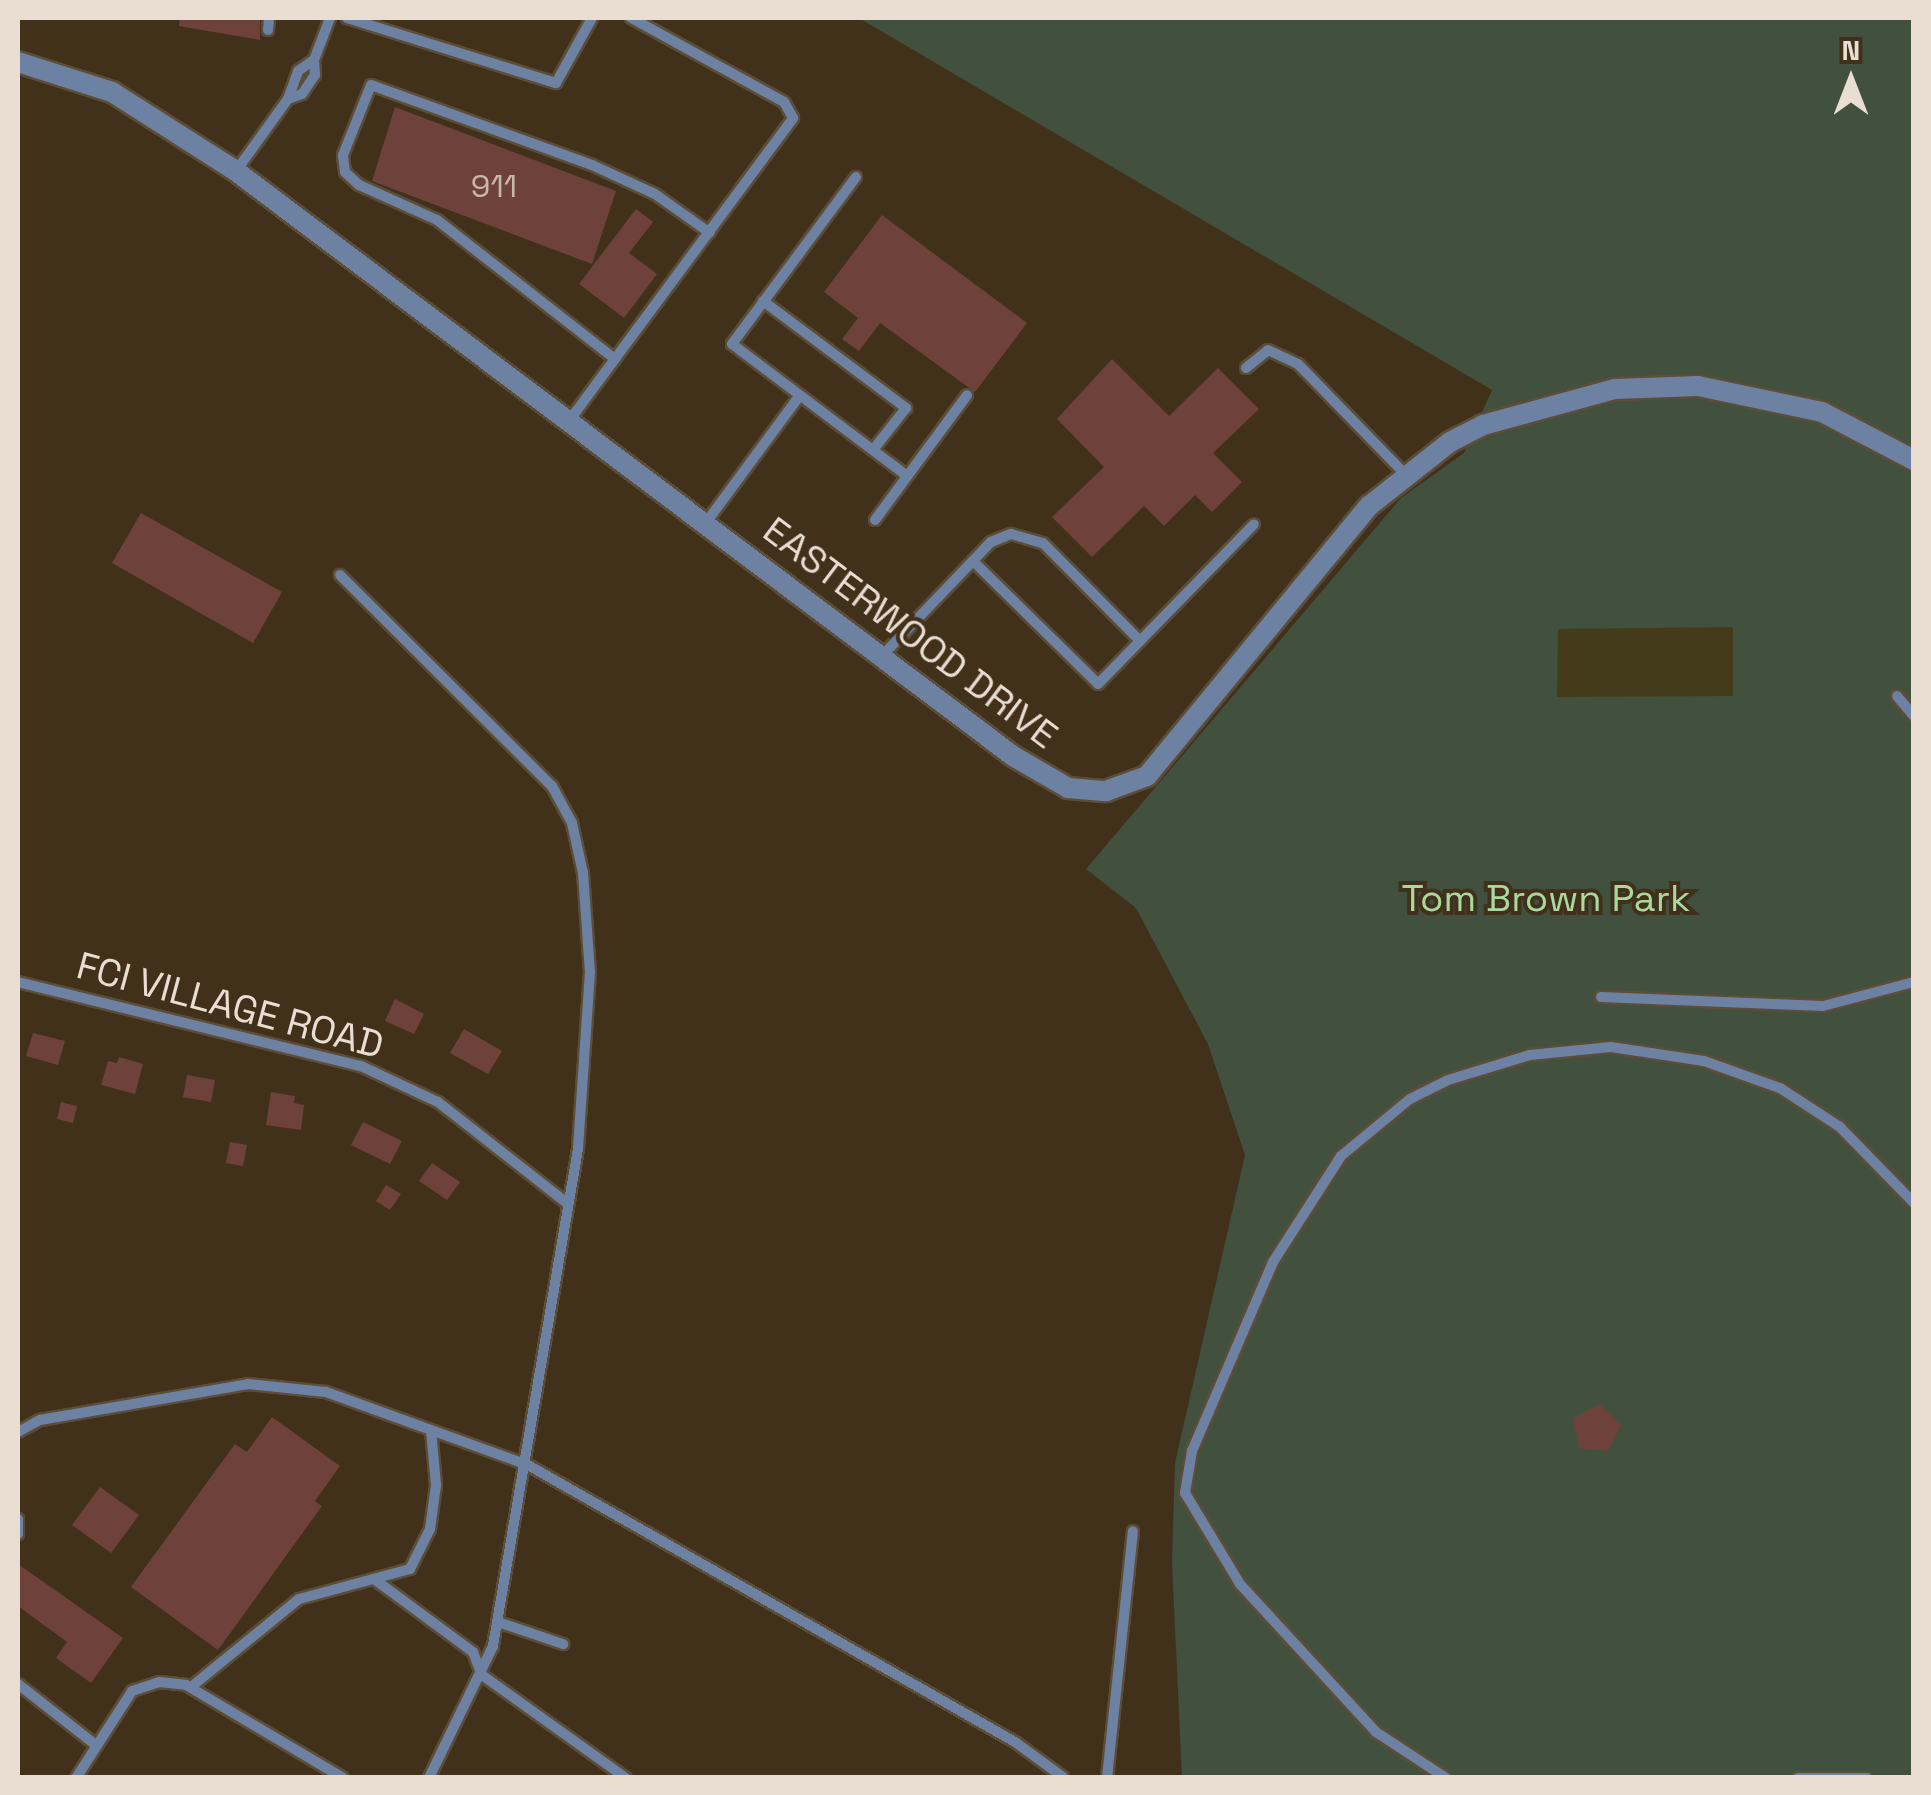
<!DOCTYPE html>
<style>
body{margin:0}
#map{position:relative;width:1931px;height:1795px;overflow:hidden;background:#41311b;font-family:"Space Grotesk",sans-serif}
div>[style]{position:absolute}
[style*='--x']{left:calc(var(--x)*1px);top:calc(var(--y)*1px);width:calc(var(--w)*1px);rotate:calc(var(--a)*1deg)}
.green>*{inset:0;background:#41513d}
.sand>*{inset:0;background:#443b1b}
.building>*{inset:0;background:#6e423b}
.roads{filter:drop-shadow(2px 0 #5c4d38) drop-shadow(-2px 0 #5c4d38) drop-shadow(0 2px #5c4d38) drop-shadow(0 -2px #5c4d38)}
.service>*{height:10px;margin:-5px;padding:0 5px;transform-origin:5px;border-radius:5px;background:#6d82a3}
.minor>*{height:20px;margin:-10px;padding:0 10px;transform-origin:10px;border-radius:10px;background:#6d82a3}
span{translate:-50% -50%;white-space:nowrap;text-align:center;line-height:1.15;-webkit-text-stroke:8px #41311b;paint-order:stroke}
.number-label{font-size:32px;color:#cab7ac}
.number-label span{-webkit-text-stroke-width:0}
.street-label{font-size:38px;color:#e9ded1}
.park-label{font-size:38px;color:#a9d99f}
.frame{position:absolute;inset:0;border:20px solid #e9ded1;pointer-events:none}
.north{position:absolute;left:1801px;top:30px;width:100px;height:100px;-webkit-text-stroke:8px #41311b;paint-order:stroke;rotate:0deg;font-size:28px;font-weight:700;line-height:40px;text-align:center;color:#e9ded1}
.north::after{content:'';display:block;margin:auto;width:35px;height:45px;background:#e9ded1;clip-path:polygon(50% 0,100% 100%,50% 72%,0 100%)}
</style>
<div id="map">
<div class="green">
<i style="clip-path:polygon(859px 18px,1913px 18px,1913px 1777px,1182px 1777px,1172px 1563px,1175px 1463px,1245px 1155px,1208px 1044px,1136px 908px,1086px 869px,1401px 498px,1464px 453px,1492px 390px)"></i>
</div>
<div class="sand">
<i style="clip-path:polygon(1733px 627px,1733px 696px,1557px 697px,1558px 629px)"></i>
</div>
<div class="building">
<i style="clip-path:polygon(180px 18px,260px 18px,260px 40px,179px 26px)"></i>
<i style="clip-path:polygon(395px 107px,616px 191px,592px 264px,372px 181px)"></i>
<i style="clip-path:polygon(636px 209px,653px 222px,629px 253px,657px 274px,624px 318px,579px 284px)"></i>
<i style="clip-path:polygon(882px 215px,1027px 323px,975px 392px,880px 323px,859px 351px,842px 339px,858px 318px,824px 292px)"></i>
<i style="clip-path:polygon(1112px 359px,1169px 416px,1218px 368px,1259px 409px,1213px 453px,1242px 482px,1212px 512px,1195px 495px,1164px 526px,1144px 506px,1092px 557px,1052px 517px,1104px 467px,1057px 419px)"></i>
<i style="clip-path:polygon(141px 513px,282px 592px,253px 643px,112px 563px)"></i>
<i style="clip-path:polygon(395px 999px,424px 1014px,414px 1034px,385px 1021px)"></i>
<i style="clip-path:polygon(464px 1029px,502px 1051px,488px 1074px,450px 1053px)"></i>
<i style="clip-path:polygon(33px 1033px,65px 1041px,58px 1065px,26px 1056px)"></i>
<i style="clip-path:polygon(119px 1057px,143px 1064px,135px 1094px,101px 1085px,108px 1061px,117px 1063px)"></i>
<i style="clip-path:polygon(187px 1075px,215px 1080px,211px 1102px,183px 1097px)"></i>
<i style="clip-path:polygon(271px 1092px,295px 1096px,294px 1103px,304px 1105px,301px 1130px,266px 1125px)"></i>
<i style="clip-path:polygon(61px 1102px,77px 1106px,73px 1123px,57px 1119px)"></i>
<i style="clip-path:polygon(363px 1122px,402px 1141px,390px 1164px,351px 1145px)"></i>
<i style="clip-path:polygon(230px 1142px,247px 1145px,243px 1166px,226px 1163px)"></i>
<i style="clip-path:polygon(432px 1163px,460px 1182px,447px 1200px,419px 1181px)"></i>
<i style="clip-path:polygon(386px 1185px,401px 1194px,390px 1210px,376px 1201px)"></i>
<i style="clip-path:polygon(1600px 1404px,1621px 1425px,1608px 1451px,1579px 1448px,1573px 1418px)"></i>
<i style="clip-path:polygon(272px 1417px,340px 1466px,315px 1501px,322px 1506px,218px 1650px,131px 1587px,235px 1444px,247px 1452px)"></i>
<i style="clip-path:polygon(100px 1487px,139px 1515px,111px 1553px,72px 1525px)"></i>
<i style="clip-path:polygon(18px 1564px,123px 1638px,91px 1683px,56px 1658px,67px 1642px,18px 1606px)"></i>
</div>
<div class="roads">
<div class="service">
<i style="--x:347;--y:18;--w:219;--a:17.3"></i>
<i style="--x:556;--y:83;--w:74;--a:-61"></i>
<i style="--x:268;--y:30;--w:12;--a:-85"></i>
<i style="--x:288;--y:99;--w:15;--a:-20"></i>
<i style="--x:302;--y:94;--w:23;--a:-56"></i>
<i style="--x:315;--y:75;--w:15;--a:-94"></i>
<i style="--x:314;--y:60;--w:45;--a:-69.1"></i>
<i style="--x:236;--y:171;--w:89;--a:-54.2"></i>
<i style="--x:288;--y:99;--w:30;--a:-70"></i>
<i style="--x:298;--y:71;--w:19;--a:-35"></i>
<i style="--x:856;--y:177;--w:208;--a:126.6"></i>
<i style="--x:732;--y:344;--w:219;--a:37"></i>
<i style="--x:763;--y:301;--w:179;--a:36.8"></i>
<i style="--x:906;--y:408;--w:53;--a:128.2"></i>
<i style="--x:615;--y:359;--w:226;--a:-142"></i>
<i style="--x:437;--y:220;--w:85;--a:-155.8"></i>
<i style="--x:359;--y:185;--w:19;--a:-137"></i>
<i style="--x:345;--y:172;--w:17;--a:-97"></i>
<i style="--x:343;--y:155;--w:75;--a:-68.2"></i>
<i style="--x:371;--y:85;--w:235;--a:19.9"></i>
<i style="--x:592;--y:165;--w:69;--a:24.7"></i>
<i style="--x:655;--y:194;--w:67;--a:35.3"></i>
<i style="--x:1246;--y:368;--w:28;--a:-39"></i>
<i style="--x:1268;--y:350;--w:33;--a:25"></i>
<i style="--x:1298;--y:364;--w:155;--a:45.8"></i>
<i style="--x:569;--y:421;--w:377;--a:-53.5"></i>
<i style="--x:793;--y:118;--w:18;--a:-119"></i>
<i style="--x:784;--y:102;--w:175;--a:-151.2"></i>
<i style="--x:875;--y:520;--w:155;--a:-53.6"></i>
<i style="--x:705;--y:524;--w:160;--a:-53.6"></i>
<i style="--x:973;--y:561;--w:175;--a:44.5"></i>
<i style="--x:1098;--y:684;--w:223;--a:-45.7"></i>
<i style="--x:340;--y:575;--w:299;--a:44.9"></i>
<i style="--x:552;--y:786;--w:42;--a:61.6"></i>
<i style="--x:572;--y:823;--w:51;--a:77.6"></i>
<i style="--x:583;--y:873;--w:99;--a:86"></i>
<i style="--x:590;--y:972;--w:177;--a:93.9"></i>
<i style="--x:578;--y:1149;--w:504;--a:99.71"></i>
<i style="--x:493;--y:1646;--w:147;--a:115.9"></i>
<i style="--x:881;--y:657;--w:159;--a:-46.3"></i>
<i style="--x:991;--y:542;--w:22;--a:-22"></i>
<i style="--x:1011;--y:534;--w:33;--a:16"></i>
<i style="--x:1043;--y:543;--w:138;--a:45.3"></i>
<i style="--x:1897;--y:696;--w:26;--a:50"></i>
<i style="--x:18;--y:982;--w:353;--a:13.8"></i>
<i style="--x:361;--y:1066;--w:85;--a:25.1"></i>
<i style="--x:438;--y:1102;--w:164;--a:38.1"></i>
<i style="--x:1601;--y:997;--w:222;--a:2.3"></i>
<i style="--x:1823;--y:1006;--w:94;--a:-14.8"></i>
<i style="--x:18;--y:1432;--w:25;--a:-29"></i>
<i style="--x:40;--y:1420;--w:211;--a:-9.8"></i>
<i style="--x:248;--y:1384;--w:78;--a:5.9"></i>
<i style="--x:326;--y:1392;--w:215;--a:19.9"></i>
<i style="--x:528;--y:1465;--w:560;--a:29.63"></i>
<i style="--x:1015;--y:1742;--w:59;--a:36.1"></i>
<i style="--x:18;--y:1519;--w:15;--a:90"></i>
<i style="--x:374;--y:1579;--w:123;--a:36.4"></i>
<i style="--x:473;--y:1652;--w:25;--a:69"></i>
<i style="--x:482;--y:1675;--w:177;--a:35.6"></i>
<i style="--x:498;--y:1622;--w:69;--a:18.7"></i>
<i style="--x:18;--y:1684;--w:100;--a:38.1"></i>
<i style="--x:191;--y:1687;--w:139;--a:-39.2"></i>
<i style="--x:299;--y:1599;--w:115;--a:-15.1"></i>
<i style="--x:410;--y:1569;--w:45;--a:-63.4"></i>
<i style="--x:430;--y:1529;--w:44;--a:-82.2"></i>
<i style="--x:436;--y:1485;--w:55;--a:-95.2"></i>
<i style="--x:76;--y:1778;--w:103;--a:-57.2"></i>
<i style="--x:132;--y:1691;--w:28;--a:-18"></i>
<i style="--x:159;--y:1682;--w:27;--a:6"></i>
<i style="--x:186;--y:1685;--w:182;--a:30.6"></i>
<i style="--x:1107;--y:1778;--w:248;--a:-84"></i>
<i style="--x:1446;--y:1778;--w:84;--a:-146.7"></i>
<i style="--x:1376;--y:1732;--w:201;--a:-132.6"></i>
<i style="--x:1240;--y:1584;--w:106;--a:-121.1"></i>
<i style="--x:1185;--y:1493;--w:43;--a:-80.5"></i>
<i style="--x:1192;--y:1451;--w:206;--a:-66.8"></i>
<i style="--x:1273;--y:1262;--w:126;--a:-57.3"></i>
<i style="--x:1341;--y:1156;--w:89;--a:-39.6"></i>
<i style="--x:1410;--y:1099;--w:42;--a:-26.6"></i>
<i style="--x:1448;--y:1080;--w:86;--a:-17"></i>
<i style="--x:1530;--y:1055;--w:81;--a:-5.6"></i>
<i style="--x:1611;--y:1047;--w:94;--a:8.6"></i>
<i style="--x:1704;--y:1061;--w:81;--a:19.6"></i>
<i style="--x:1780;--y:1088;--w:72;--a:33"></i>
<i style="--x:1840;--y:1127;--w:106;--a:45.8"></i>
<i style="--x:1798;--y:1778;--w:69;--a:0"></i>
</div>
<div class="minor">
<i style="--x:18;--y:62;--w:99;--a:17.7"></i>
<i style="--x:112;--y:92;--w:143;--a:32.5"></i>
<i style="--x:233;--y:169;--w:976;--a:36.96"></i>
<i style="--x:1013;--y:756;--w:64;--a:30.2"></i>
<i style="--x:1068;--y:788;--w:38;--a:5"></i>
<i style="--x:1106;--y:791;--w:44;--a:-20.1"></i>
<i style="--x:1147;--y:776;--w:350;--a:-50.6"></i>
<i style="--x:1369;--y:506;--w:103;--a:-38.3"></i>
<i style="--x:1450;--y:442;--w:37;--a:-27"></i>
<i style="--x:1483;--y:425;--w:137;--a:-15.3"></i>
<i style="--x:1615;--y:389;--w:83;--a:-2.1"></i>
<i style="--x:1698;--y:386;--w:127;--a:11.8"></i>
<i style="--x:1822;--y:412;--w:104;--a:27.6"></i>
</div>
</div>
<div class="number-label">
<span style="left:494px;top:186px">911</span>
</div>
<div class="street-label">
<span style="left:910px;top:633px;rotate:37deg">EASTERWOOD DRIVE</span>
<span style="left:230px;top:1006px;rotate:15deg">FCI VILLAGE ROAD</span>
</div>
<div class="park-label">
<span style="left:1546px;top:899px">Tom Brown Park</span>
</div>
<div class="frame"></div>
<div class="north">N</div>
</div>
